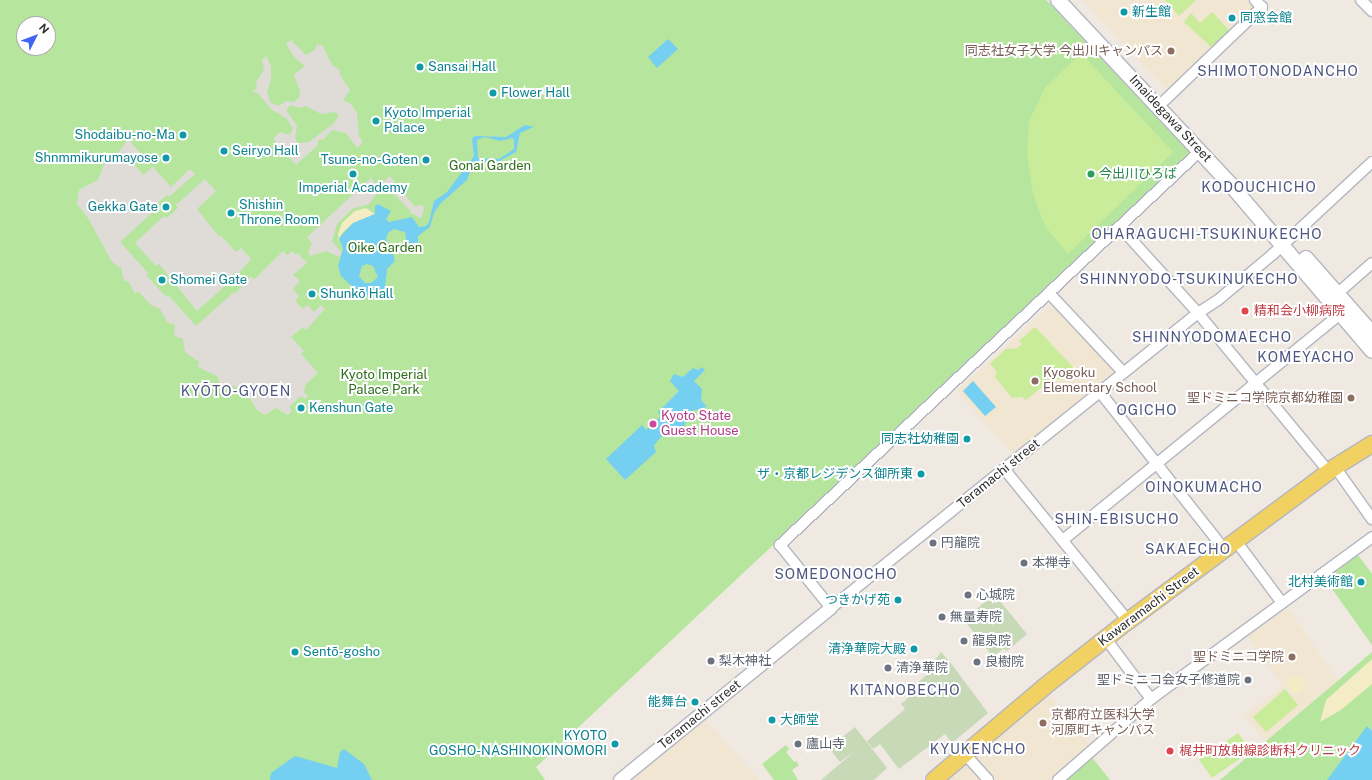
<!DOCTYPE html>
<meta charset="utf-8">
<style>
body{margin:0}
#map{position:relative;width:1372px;height:780px;overflow:hidden;background:#efe9e1;font-family:"Public Sans","Noto Sans JP",sans-serif}
div>[style]{position:absolute}
[style*='--x']{left:calc(var(--x)*1px);top:calc(var(--y)*1px);width:calc(var(--w)*1px);rotate:calc(var(--a)*1deg)}
.education>*{inset:0;background:#f0e6d1}
.green>*{inset:0;background:#b6e59e}
.sand>*{inset:0;background:#f3ecc5}
.round{border-radius:50%}
.cemetery>*{inset:0;background:#c8d9b8}
.pitch>*{inset:0;background:#c9ec9a}
.plaza>*{inset:0;background:#dfdcd8}
.water>*{inset:0;background:#75cff0}
.roads{filter:drop-shadow(1px 0 #b4b7c1) drop-shadow(-1px 0 #b4b7c1) drop-shadow(0 1px #b4b7c1) drop-shadow(0 -1px #b4b7c1)}
.minor>*{height:10px;margin:-5px;padding:0 5px;transform-origin:5px;border-radius:5px;background:#fff}
.tertiary>*{height:12px;margin:-6px;padding:0 6px;transform-origin:6px;border-radius:6px;background:#fff}
.secondary>*{height:14px;margin:-7px;padding:0 7px;transform-origin:7px;border-radius:7px;background:#fff}
.primary>*{height:16px;margin:-8px;padding:0 8px;transform-origin:8px;border-radius:8px;background:#f2d163}
.dots>*{width:11px;height:11px;translate:-50% -50%;box-sizing:border-box;border:2px solid #fff;border-radius:50%}
span{translate:-50% -50%;white-space:nowrap;text-align:center;line-height:1.15;-webkit-text-stroke:4px #fff;paint-order:stroke}
.culture-label{font-size:13px;color:#0d838f}
.left{translate:0 -50%;text-align:left}
.right{translate:-100% -50%;text-align:right}
.education-label{font-size:13px;color:#785e54}
.street-label{font-size:13px;color:#2e2e2e}
.park-label{font-size:13px;color:#2c6e1b}
.leisure-label{font-size:13px;color:#27864d}
.health-label{font-size:13px;color:#be3a42}
.hotel-label{font-size:13px;color:#b23c85}
.worship-label{font-size:13px;color:#5b616d}
.neighbourhood-label{font-size:14px;color:#4d5680;letter-spacing:1px}
.north{position:absolute;left:16px;top:16px;width:40px;height:40px;box-sizing:border-box;background:#fff;border:1px solid #ababab;border-radius:50%;rotate:48deg;font-size:11px;font-weight:700;line-height:16px;text-align:center;color:#2e2e2e}
.north::after{content:'';display:block;margin:auto;width:14px;height:18px;background:#4264fb;clip-path:polygon(50% 0,100% 100%,50% 72%,0 100%)}
</style>
<div id="map">
<div class="education">
<i style="clip-path:polygon(1082px 0,1251px 0,1257px 7px,1169px 92px)"></i>
<i style="clip-path:polygon(1051px 305px,1115px 371px,1013px 454px,957px 391px)"></i>
<i style="clip-path:polygon(1286px 606px,1338px 680px,1265px 742px,1244px 715px,1283px 687px,1246px 635px)"></i>
<i style="clip-path:polygon(1048px 694px,1096px 752px,1063px 780px,949px 780px)"></i>
<i style="clip-path:polygon(706px 720px,759px 780px,632px 780px)"></i>
</div>
<div class="green">
<i style="clip-path:polygon(evenodd,0 0,1046px 0,1191px 154px,536px 767px,545px 780px,0 780px,0 0,24px 24px,48px 24px,48px 48px,24px 48px,24px 24px)"></i>
<i style="clip-path:polygon(1358px 555px,1372px 574px,1372px 645px,1325px 579px)"></i>
<i style="clip-path:polygon(1372px 652px,1372px 780px,1220px 780px,1265px 742px)"></i>
<i style="clip-path:polygon(786px 745px,789px 749px,786px 752px,794px 762px,796px 761px,799px 765px,792px 770px,798px 780px,774px 780px,762px 764px)"></i>
<i style="clip-path:polygon(1091px 756px,1110px 780px,1063px 780px)"></i>
</div>
<div class="sand">
<i style="clip-path:polygon(366px 208px,375px 214px,353px 223px,342px 233px,339px 241px,338px 234px,342px 223px,355px 211px)"></i>
<i style="clip-path:polygon(1372px 659px,1372px 684px,1341px 710px,1320px 722px,1326px 700px)"></i>
<i class="round" style="left:1288px;top:677px;width:16px;height:16px"></i>
</div>
<div class="cemetery">
<i style="clip-path:polygon(994px 594px,1027px 634px,1007px 651px,1003px 649px,993px 657px,964px 620px)"></i>
<i style="clip-path:polygon(941px 652px,950px 662px,911px 695px,908px 691px,936px 667px,933px 663px)"></i>
<i style="clip-path:polygon(950px 662px,988px 713px,952px 743px,945px 734px,899px 769px,880px 744px,873px 749px,867px 741px,905px 709px,901px 704px)"></i>
<i style="clip-path:polygon(855px 727px,887px 768px,874px 780px,821px 780px,855px 751px,840px 762px,829px 748px)"></i>
</div>
<div class="pitch">
<i style="clip-path:polygon(1165px 0,1196px 0,1179px 16px)"></i>
<i style="clip-path:polygon(1212px 12px,1230px 31px,1211px 47px,1184px 22px,1191px 13px,1200px 23px)"></i>
<i style="clip-path:polygon(1081px 53px,1173px 152px,1068px 254px,1045px 226px,1033px 194px,1027px 153px,1029px 121px,1045px 88px)"></i>
<i style="clip-path:polygon(1035px 327px,1074px 368px,1061px 379px,1051px 380px,1026px 400px,1022px 397px,1012px 398px,995px 377px,997px 372px,990px 364px,1006px 349px,1017px 348px,1022px 344px,1019px 341px)"></i>
<i style="clip-path:polygon(1285px 689px,1298px 705px,1266px 732px,1253px 717px)"></i>
<i style="clip-path:polygon(1238px 733px,1251px 751px,1212px 778px,1199px 760px)"></i>
</div>
<div class="plaza">
<i style="clip-path:polygon(evenodd,291px 40px,306px 55px,315px 50px,317px 44px,323px 46px,332px 65px,340px 70px,340px 75px,350px 90px,343px 100px,351px 104px,357px 113px,359px 136px,363px 142px,357px 148px,346px 133px,332px 130px,324px 139px,318px 140px,318px 145px,296px 165px,273px 139px,280px 132px,290px 135px,293px 128px,286px 118px,272px 110px,257px 92px,252px 92px,257px 88px,256px 82px,264px 70px,262px 60px,266px 56px,271px 66px,271px 79px,267px 93px,271px 103px,279px 106px,286px 101px,294px 102px,299px 97px,300px 91px,294px 75px,305px 66px,295px 58px,286px 44px,291px 40px,291px 105px,299px 108px,306px 106px,321px 114px,335px 112px,339px 116px,333px 124px,309px 142px,298px 143px,295px 139px,297px 126px,286px 110px,291px 105px)"></i>
<i style="clip-path:polygon(128px 139px,141px 154px,132px 162px,143px 175px,153px 167px,171px 187px,190px 169px,195px 174px,169px 197px,167px 195px,161px 200px,155px 206px,157px 208px,120px 242px,148px 273px,146px 275px,166px 297px,168px 295px,196px 326px,234px 292px,236px 293px,251px 276px,254px 280px,283px 251px,287px 255px,292px 251px,296px 255px,298px 253px,307px 263px,293px 275px,300px 281px,293px 289px,299px 296px,295px 301px,303px 309px,307px 305px,314px 312px,321px 305px,325px 309px,306px 330px,303px 327px,291px 337px,304px 351px,301px 354px,318px 373px,304px 386px,306px 388px,303px 391px,308px 397px,305px 399px,301px 396px,289px 407px,292px 411px,288px 415px,276px 408px,265px 415px,257px 410px,247px 394px,244px 396px,234px 385px,228px 389px,219px 382px,217px 376px,198px 367px,199px 362px,185px 352px,183px 339px,174px 336px,175px 325px,167px 322px,160px 309px,151px 305px,138px 291px,135px 294px,129px 282px,124px 280px,121px 268px,112px 262px,88px 218px,77px 204px,79px 190px,98px 180px,106px 160px,114px 159px)"></i>
<i style="clip-path:polygon(390px 176px,415px 207px,422px 204px,424px 208px,422px 216px,420px 218px,410px 212px,410px 210px,394px 194px,377px 193px,369px 204px,352px 209px,337px 224px,332px 241px,342px 253px,339px 257px,326px 251px,311px 256px,308px 252px,312px 244px,307px 237px,371px 178px,376px 184px,381px 184px)"></i>
<i style="clip-path:polygon(205px 179px,216px 191px,197px 209px,219px 237px,221px 236px,236px 252px,241px 248px,251px 259px,238px 274px,236px 272px,225px 282px,227px 284px,197px 311px,159px 264px,156px 266px,135px 243px,164px 216px,167px 218px,178px 208px,176px 205px)"></i>
</div>
<div class="water">
<i style="clip-path:polygon(668px 39px,678px 49px,657px 68px,648px 57px)"></i>
<i style="clip-path:polygon(evenodd,525px 125px,534px 127px,520px 133px,516px 152px,494px 164px,481px 161px,473px 163px,467px 180px,440px 204px,434px 213px,430px 227px,418px 236px,418px 248px,393px 254px,395px 261px,387px 269px,385px 288px,366px 297px,360px 294px,341px 276px,338px 266px,343px 249px,339px 238px,353px 223px,375px 214px,375px 206px,378px 204px,391px 211px,386px 219px,389px 222px,412px 217px,419px 227px,426px 226px,429px 222px,434px 201px,447px 192px,474px 156px,472px 139px,475px 136px,506px 137px,525px 125px,485px 137px,500px 141px,512px 138px,514px 140px,514px 149px,499px 159px,478px 158px,477px 140px,485px 137px,525px 125px,394px 229px,405px 232px,406px 238px,405px 242px,394px 247px,390px 246px,386px 239px,388px 233px,394px 229px,525px 125px,367px 264px,373px 266px,378px 277px,371px 283px,365px 283px,359px 276px,362px 266px,367px 264px)"></i>
<i style="clip-path:polygon(702px 367px,705px 370px,694px 381px,702px 389px,701px 400px,707px 407px,688px 412px,685px 425px,677px 431px,664px 434px,654px 445px,656px 452px,625px 480px,606px 459px,642px 425px,646px 430px,661px 416px,658px 412px,679px 391px,670px 381px,674px 374px,683px 377px,693px 368px,698px 370px)"></i>
<i style="clip-path:polygon(973px 381px,996px 407px,985px 416px,963px 391px)"></i>
<i style="clip-path:polygon(1367px 726px,1372px 731px,1372px 780px,1327px 780px)"></i>
<i style="clip-path:polygon(344px 749px,364px 764px,372px 780px,270px 780px,271px 773px,295px 756px,337px 768px,340px 752px)"></i>
</div>
<div class="roads">
<div class="minor">
<i style="--x:1361;--y:0;--w:16;--a:45"></i>
<i style="--x:1164;--y:101;--w:136;--a:-43.8"></i>
<i style="--x:1262;--y:7;--w:10;--a:-135"></i>
<i style="--x:1200;--y:151;--w:576;--a:136.83"></i>
<i style="--x:780;--y:545;--w:81;--a:51"></i>
<i style="--x:831;--y:608;--w:471;--a:-38.8"></i>
<i style="--x:1198;--y:313;--w:24;--a:-33"></i>
<i style="--x:1218;--y:300;--w:72;--a:-39.9"></i>
<i style="--x:1273;--y:254;--w:135;--a:-42.9"></i>
<i style="--x:1120;--y:227;--w:116;--a:47.8"></i>
<i style="--x:1198;--y:313;--w:206;--a:50.5"></i>
<i style="--x:1049;--y:293;--w:108;--a:46.9"></i>
<i style="--x:1338;--y:293;--w:45;--a:-41.4"></i>
<i style="--x:1100;--y:392;--w:201;--a:51.7"></i>
<i style="--x:1335;--y:467;--w:64;--a:54.6"></i>
<i style="--x:1005;--y:470;--w:195;--a:50.8"></i>
<i style="--x:1063;--y:540;--w:364;--a:-39.2"></i>
<i style="--x:1236;--y:541;--w:77;--a:53.4"></i>
<i style="--x:1106;--y:639;--w:75;--a:53.1"></i>
<i style="--x:964;--y:753;--w:36;--a:48"></i>
<i style="--x:1058;--y:780;--w:123;--a:-41.1"></i>
<i style="--x:1151;--y:699;--w:274;--a:-36.2"></i>
</div>
<div class="tertiary">
<i style="--x:620;--y:780;--w:272;--a:-39.2"></i>
</div>
<div class="secondary">
<i style="--x:1058;--y:0;--w:252;--a:46.9"></i>
<i style="--x:1230;--y:184;--w:219;--a:49.6"></i>
<i style="--x:1306;--y:258;--w:100;--a:48.7"></i>
</div>
<div class="primary">
<i style="--x:934;--y:780;--w:144;--a:-40.2"></i>
<i style="--x:1044;--y:687;--w:107;--a:-38.2"></i>
<i style="--x:1128;--y:621;--w:258;--a:-36.6"></i>
<i style="--x:1335;--y:467;--w:44;--a:-31.9"></i>
</div>
</div>
<div class="dots">
<i style="left:1124px;top:12px;background:#0f9aa8"></i>
<i style="left:1232px;top:18px;background:#0f9aa8"></i>
<i style="left:1171px;top:51px;background:#8d6e63"></i>
<i style="left:420px;top:67px;background:#0f9aa8"></i>
<i style="left:493px;top:93px;background:#0f9aa8"></i>
<i style="left:376px;top:121px;background:#0f9aa8"></i>
<i style="left:183px;top:135px;background:#0f9aa8"></i>
<i style="left:224px;top:151px;background:#0f9aa8"></i>
<i style="left:166px;top:158px;background:#0f9aa8"></i>
<i style="left:426px;top:160px;background:#0f9aa8"></i>
<i style="left:353px;top:174px;background:#0f9aa8"></i>
<i style="left:1091px;top:174px;background:#2e9e5b"></i>
<i style="left:166px;top:207px;background:#0f9aa8"></i>
<i style="left:231px;top:213px;background:#0f9aa8"></i>
<i style="left:162px;top:280px;background:#0f9aa8"></i>
<i style="left:312px;top:294px;background:#0f9aa8"></i>
<i style="left:1245px;top:311px;background:#e0444e"></i>
<i style="left:1035px;top:381px;background:#8d6e63"></i>
<i style="left:1351px;top:398px;background:#8d6e63"></i>
<i style="left:301px;top:408px;background:#0f9aa8"></i>
<i style="left:653px;top:424px;background:#d1479c"></i>
<i style="left:967px;top:439px;background:#0f9aa8"></i>
<i style="left:921px;top:474px;background:#0f9aa8"></i>
<i style="left:933px;top:543px;background:#6b7280"></i>
<i style="left:1024px;top:563px;background:#6b7280"></i>
<i style="left:1361px;top:582px;background:#0f9aa8"></i>
<i style="left:968px;top:595px;background:#6b7280"></i>
<i style="left:898px;top:600px;background:#0f9aa8"></i>
<i style="left:942px;top:617px;background:#6b7280"></i>
<i style="left:964px;top:641px;background:#6b7280"></i>
<i style="left:914px;top:649px;background:#0f9aa8"></i>
<i style="left:295px;top:652px;background:#0f9aa8"></i>
<i style="left:1292px;top:657px;background:#8d6e63"></i>
<i style="left:711px;top:661px;background:#6b7280"></i>
<i style="left:977px;top:662px;background:#6b7280"></i>
<i style="left:888px;top:668px;background:#6b7280"></i>
<i style="left:1248px;top:680px;background:#6b7280"></i>
<i style="left:695px;top:702px;background:#0f9aa8"></i>
<i style="left:772px;top:720px;background:#0f9aa8"></i>
<i style="left:1043px;top:723px;background:#8d6e63"></i>
<i style="left:615px;top:744px;background:#0f9aa8"></i>
<i style="left:798px;top:744px;background:#6b7280"></i>
<i style="left:1170px;top:751px;background:#e0444e"></i>
</div>
<div class="culture-label">
<span class="left" style="left:1132px;top:12px">新生館</span>
<span class="left" style="left:1240px;top:18px">同窓会館</span>
<span class="left" style="left:428px;top:67px">Sansai Hall</span>
<span class="left" style="left:501px;top:93px">Flower Hall</span>
<span class="left" style="left:384px;top:121px">Kyoto Imperial<br>Palace</span>
<span class="right" style="left:175px;top:135px">Shodaibu-no-Ma</span>
<span class="left" style="left:232px;top:151px">Seiryo Hall</span>
<span class="right" style="left:158px;top:158px">Shnmmikurumayose</span>
<span class="right" style="left:418px;top:160px">Tsune-no-Goten</span>
<span style="left:353px;top:188px">Imperial Academy</span>
<span class="left" style="left:239px;top:213px">Shishin<br>Throne Room</span>
<span class="right" style="left:158px;top:207px">Gekka Gate</span>
<span class="left" style="left:170px;top:280px">Shomei Gate</span>
<span class="left" style="left:320px;top:294px">Shunkō Hall</span>
<span class="left" style="left:309px;top:408px">Kenshun Gate</span>
<span class="right" style="left:959px;top:439px">同志社幼稚園</span>
<span class="right" style="left:913px;top:474px">ザ・京都レジデンス御所東</span>
<span class="right" style="left:1353px;top:582px">北村美術館</span>
<span class="right" style="left:890px;top:600px">つきかげ苑</span>
<span class="right" style="left:906px;top:649px">清浄華院大殿</span>
<span class="left" style="left:303px;top:652px">Sentō-gosho</span>
<span class="right" style="left:687px;top:702px">能舞台</span>
<span class="left" style="left:780px;top:720px">大師堂</span>
<span class="right" style="left:607px;top:744px">KYOTO<br>GOSHO-NASHINOKINOMORI</span>
</div>
<div class="education-label">
<span class="right" style="left:1163px;top:51px">同志社女子大学 今出川キャンパス</span>
<span class="left" style="left:1043px;top:381px">Kyogoku<br>Elementary School</span>
<span class="right" style="left:1343px;top:398px">聖ドミニコ学院京都幼稚園</span>
<span class="right" style="left:1284px;top:657px">聖ドミニコ学院</span>
<span class="left" style="left:1051px;top:723px">京都府立医科大学<br>河原町キャンパス</span>
</div>
<div class="street-label">
<span style="left:1170px;top:119px;rotate:47deg">Imaidegawa Street</span>
<span style="left:999px;top:474px;rotate:-39deg">Teramachi street</span>
<span style="left:1149px;top:607px;rotate:-37deg">Kawaramachi Street</span>
<span style="left:700px;top:715px;rotate:-39deg">Teramachi street</span>
</div>
<div class="park-label">
<span style="left:490px;top:166px">Gonai Garden</span>
<span style="left:385px;top:248px">Oike Garden</span>
<span style="left:384px;top:383px">Kyoto Imperial<br>Palace Park</span>
</div>
<div class="leisure-label">
<span class="left" style="left:1099px;top:174px">今出川ひろば</span>
</div>
<div class="health-label">
<span class="left" style="left:1254px;top:311px">精和会小柳病院</span>
<span class="left" style="left:1179px;top:751px">梶井町放射線診断科クリニック</span>
</div>
<div class="hotel-label">
<span class="left" style="left:661px;top:424px">Kyoto State<br>Guest House</span>
</div>
<div class="worship-label">
<span class="left" style="left:941px;top:543px">円龍院</span>
<span class="left" style="left:1032px;top:563px">本禅寺</span>
<span class="left" style="left:976px;top:595px">心城院</span>
<span class="left" style="left:950px;top:617px">無量寿院</span>
<span class="left" style="left:972px;top:641px">龍泉院</span>
<span class="left" style="left:719px;top:661px">梨木神社</span>
<span class="left" style="left:985px;top:662px">良樹院</span>
<span class="left" style="left:896px;top:668px">清浄華院</span>
<span class="right" style="left:1240px;top:680px">聖ドミニコ会女子修道院</span>
<span class="left" style="left:806px;top:744px">廬山寺</span>
</div>
<div class="neighbourhood-label">
<span style="left:1278px;top:71px">SHIMOTONODANCHO</span>
<span style="left:1259px;top:187px">KODOUCHICHO</span>
<span style="left:1207px;top:234px">OHARAGUCHI-TSUKINUKECHO</span>
<span style="left:1189px;top:279px">SHINNYODO-TSUKINUKECHO</span>
<span style="left:1212px;top:337px">SHINNYODOMAECHO</span>
<span style="left:1306px;top:357px">KOMEYACHO</span>
<span style="left:236px;top:391px">KYŌTO-GYOEN</span>
<span style="left:1147px;top:410px">OGICHO</span>
<span style="left:1204px;top:487px">OINOKUMACHO</span>
<span style="left:1117px;top:519px">SHIN-EBISUCHO</span>
<span style="left:1188px;top:549px">SAKAECHO</span>
<span style="left:836px;top:574px">SOMEDONOCHO</span>
<span style="left:905px;top:690px">KITANOBECHO</span>
<span style="left:978px;top:749px">KYUKENCHO</span>
</div>
<div class="north">N</div>
</div>
